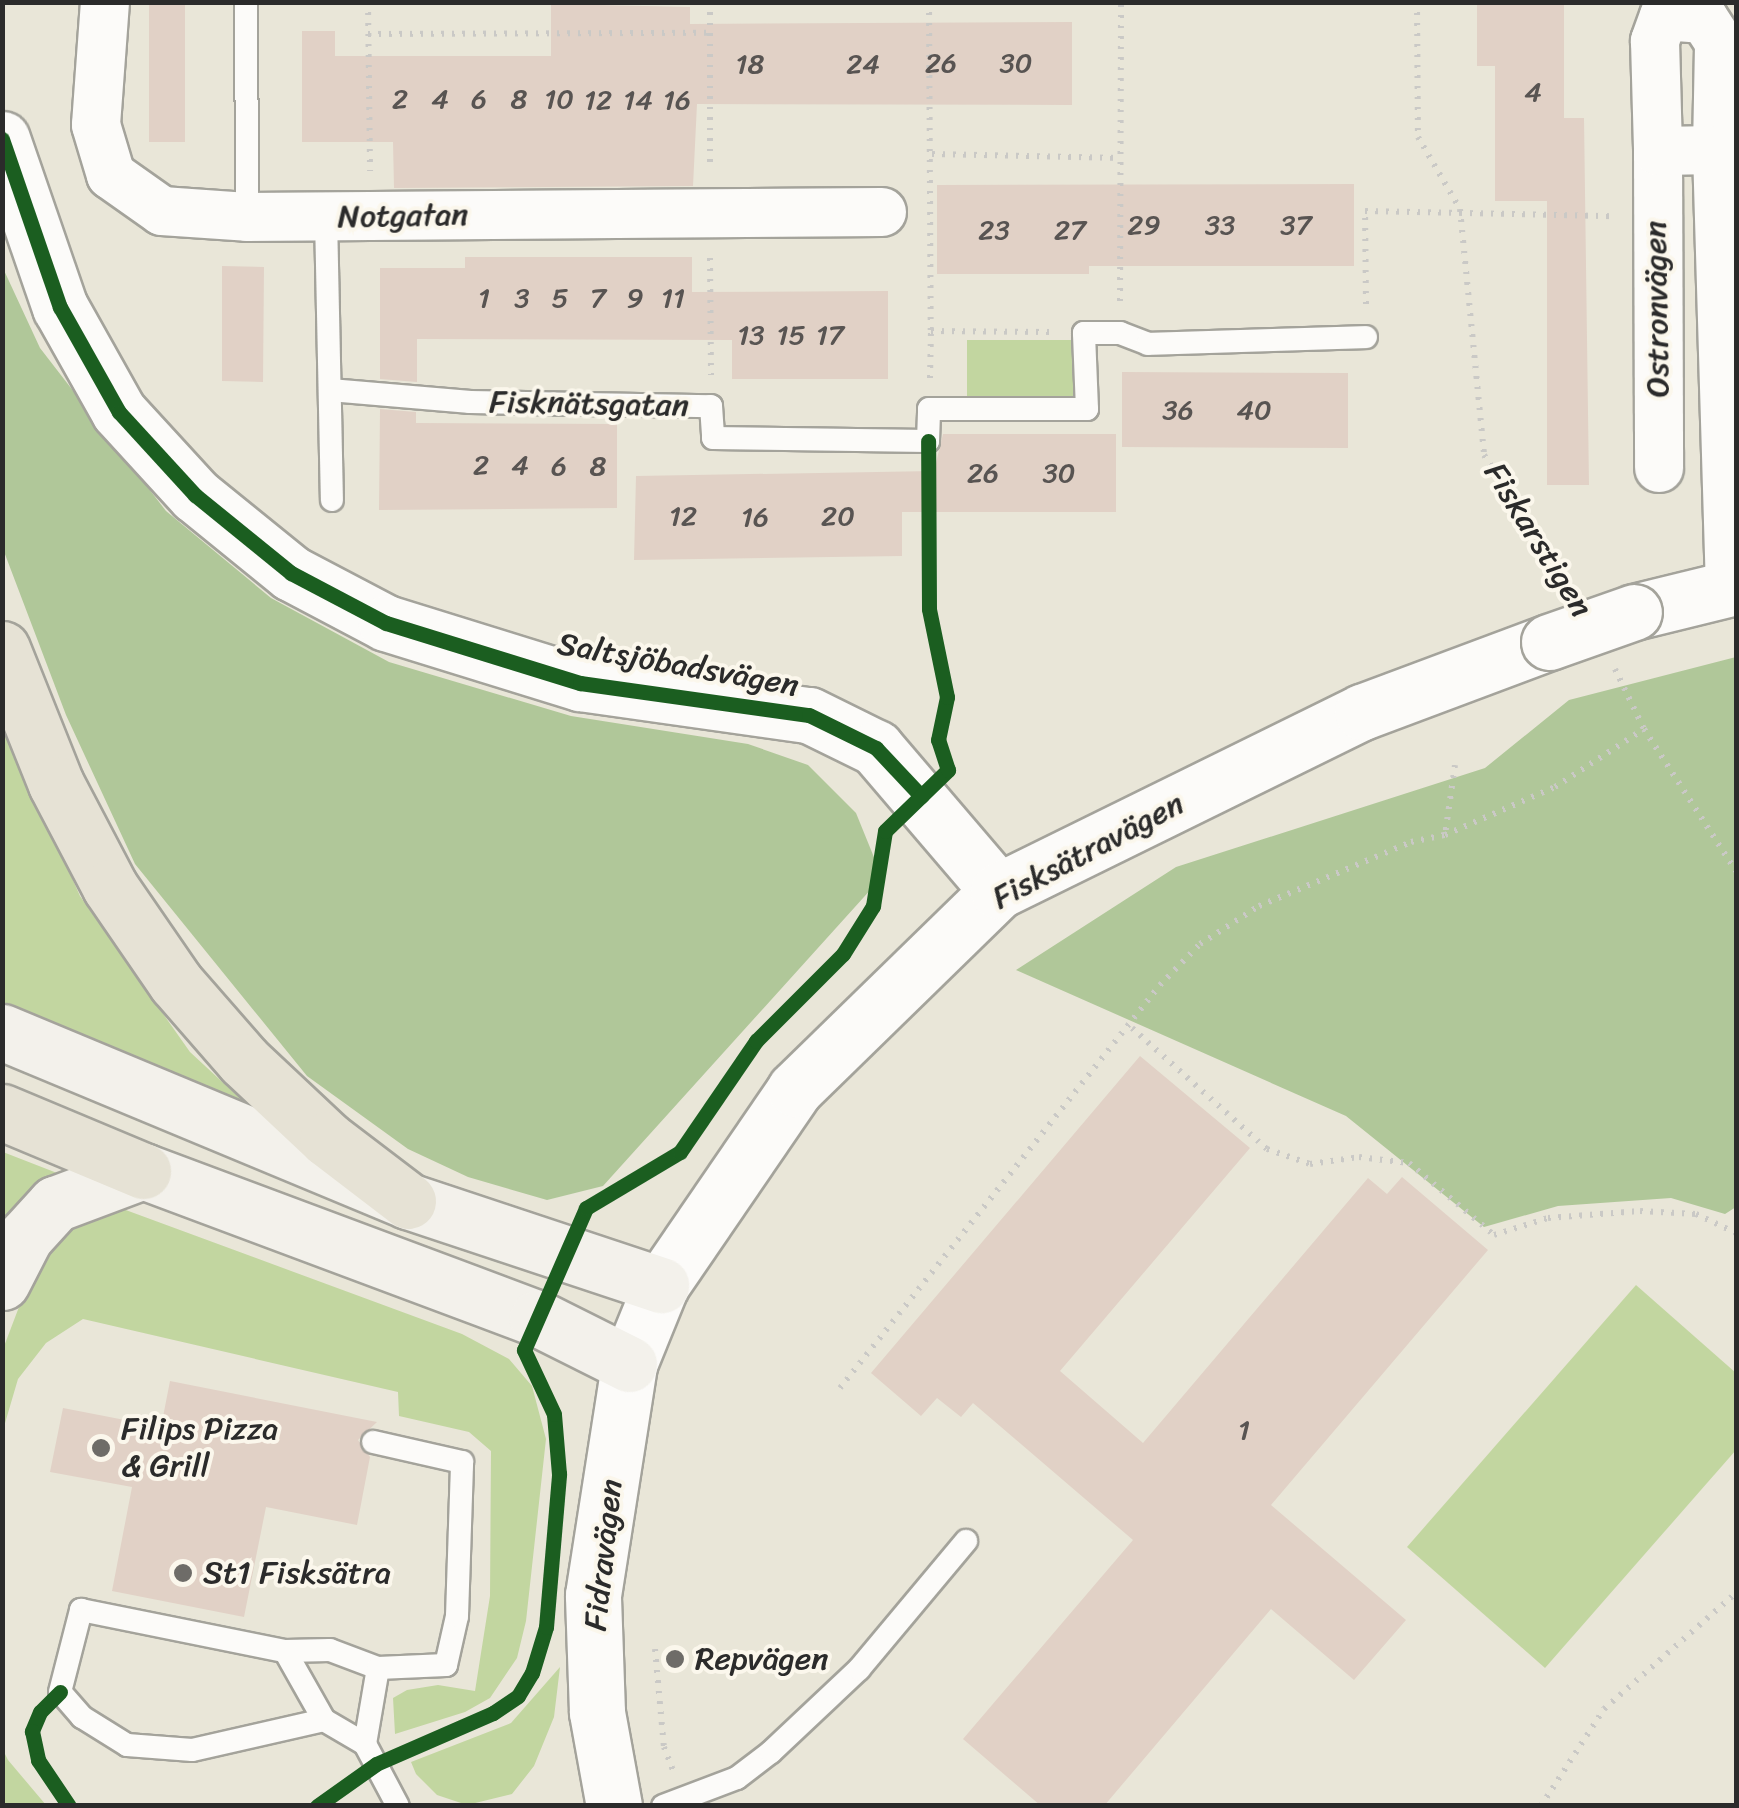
<!DOCTYPE html>
<meta charset="utf-8">
<style>
body{margin:0}
#map{position:relative;width:1739px;height:1808px;overflow:hidden;background:#e9e6d8;font-family:Sriracha,sans-serif}
div>[style]{position:absolute}
[style*='--x']{left:calc(var(--x)*1px);top:calc(var(--y)*1px);width:calc(var(--w)*1px);rotate:calc(var(--a)*1deg)}
.green>*{inset:0;background:#c2d6a0}
.forest>*{inset:0;background:#b0c799}
.building>*{inset:0;background:#e1d1c6}
.path>*{height:6px;margin-top:-3px;transform-origin:0;background:repeating-linear-gradient(90deg,#cac9c6 0 2.5px,transparent 0 10.5px)}
.roads{filter:drop-shadow(2px 0 #a4a39b) drop-shadow(-2px 0 #a4a39b) drop-shadow(0 2px #a4a39b) drop-shadow(0 -2px #a4a39b)}
.service>*{height:22px;margin:-11px;padding:0 11px;transform-origin:11px;border-radius:11px;background:#fcfbf9}
.minor>*{height:48px;margin:-24px;padding:0 24px;transform-origin:24px;border-radius:24px;background:#fcfbf9}
.tertiary>*{height:55px;margin:-27.5px;padding:0 27.5px;transform-origin:27.5px;border-radius:27.5px;background:#fcfbf9}
.secondary>*{height:55px;margin:-27.5px;padding:0 27.5px;transform-origin:27.5px;border-radius:27.5px;background:#f3f1eb}
.motorway>*{height:55px;margin:-27.5px;padding:0 27.5px;transform-origin:27.5px;border-radius:27.5px;background:#e6e2d5}
.bridges{filter:drop-shadow(2px 0 #a4a39b) drop-shadow(-2px 0 #a4a39b) drop-shadow(0 2px #a4a39b) drop-shadow(0 -2px #a4a39b)}
.tertiary-bridge>*{height:55px;margin:-27.5px;padding:0 27.5px;transform-origin:27.5px;border-radius:27.5px;background:#fcfbf9}
.cycleway>*{height:15px;margin:-7.5px;padding:0 7.5px;transform-origin:7.5px;border-radius:7.5px;background:#1b5e20}
.dots>*{width:28px;height:28px;translate:-50% -50%;box-sizing:border-box;border:5px solid #fbf7ec;border-radius:50%}
span{translate:-50% -50%;white-space:nowrap;text-align:center;line-height:1.15;-webkit-text-stroke:8px #fbf7ec;paint-order:stroke}
.number-label{font-size:28px;color:#585452}
.number-label span{-webkit-text-stroke-width:0}
.street-label{font-size:32px;color:#2b2b2b}
.poi-label{font-size:32px;color:#2b2b2b}
.left{translate:0 -50%;text-align:left}
.frame{position:absolute;inset:0;border:5px solid #2b2b2b;pointer-events:none}
</style>
<div id="map">
<div class="green">
<i style="clip-path:polygon(967px 340px,1073px 340px,1073px 404px,967px 404px)"></i>
<i style="clip-path:polygon(2px 720px,80px 896px,190px 1052px,272px 1128px,3px 1006px)"></i>
<i style="clip-path:polygon(3px 1152px,57px 1173px,31px 1194px,3px 1243px)"></i>
<i style="clip-path:polygon(123px 1209px,462px 1334px,509px 1359px,532px 1386px,546px 1439px,526px 1621px,517px 1658px,490px 1698px,465px 1712px,395px 1734px,393px 1698px,407px 1690px,438px 1685px,475px 1691px,490px 1596px,491px 1451px,469px 1432px,399px 1416px,398px 1392px,83px 1319px,46px 1343px,18px 1379px,3px 1430px,3px 1349px,30px 1278px,49px 1245px,94px 1216px)"></i>
<i style="clip-path:polygon(1636px 1285px,1736px 1373px,1736px 1450px,1545px 1668px,1407px 1547px)"></i>
<i style="clip-path:polygon(560px 1667px,554px 1717px,534px 1766px,512px 1794px,467px 1805px,437px 1795px,416px 1774px,411px 1762px,511px 1723px)"></i>
<i style="clip-path:polygon(2px 1748px,8px 1760px,46px 1805px,3px 1805px)"></i>
</div>
<div class="forest">
<i style="clip-path:polygon(2px 266px,40px 348px,166px 511px,271px 598px,389px 662px,571px 716px,748px 744px,808px 765px,856px 813px,882px 877px,603px 1186px,547px 1200px,468px 1177px,408px 1149px,307px 1076px,135px 864px,66px 715px,3px 549px)"></i>
<i style="clip-path:polygon(1736px 657px,1736px 1207px,1725px 1214px,1671px 1198px,1558px 1206px,1484px 1227px,1346px 1116px,1016px 970px,1176px 867px,1485px 768px,1569px 700px)"></i>
</div>
<div class="building">
<i style="clip-path:polygon(149px 2px,185px 2px,185px 142px,149px 142px)"></i>
<i style="clip-path:polygon(1477px 2px,1564px 2px,1564px 118px,1584px 118px,1589px 485px,1547px 485px,1547px 201px,1495px 201px,1495px 66px,1477px 66px)"></i>
<i style="clip-path:polygon(551px 4px,690px 7px,690px 24px,1072px 22px,1072px 105px,697px 104px,693px 186px,394px 188px,393px 142px,302px 142px,302px 31px,335px 31px,335px 56px,551px 56px)"></i>
<i style="clip-path:polygon(1354px 184px,1354px 266px,1089px 266px,1089px 274px,937px 274px,937px 185px)"></i>
<i style="clip-path:polygon(465px 257px,692px 257px,692px 292px,888px 291px,888px 379px,732px 379px,732px 340px,417px 339px,417px 382px,380px 379px,380px 268px,465px 268px)"></i>
<i style="clip-path:polygon(222px 266px,264px 267px,263px 382px,222px 381px)"></i>
<i style="clip-path:polygon(1122px 372px,1348px 373px,1348px 448px,1122px 447px)"></i>
<i style="clip-path:polygon(380px 409px,416px 412px,416px 423px,617px 424px,617px 508px,379px 510px)"></i>
<i style="clip-path:polygon(943px 434px,1116px 434px,1116px 512px,902px 512px,902px 556px,634px 560px,636px 476px,934px 471px)"></i>
<i style="clip-path:polygon(1140px 1056px,1250px 1148px,1060px 1371px,1143px 1443px,1368px 1178px,1387px 1194px,1402px 1177px,1488px 1250px,1271px 1505px,1406px 1620px,1354px 1680px,1271px 1609px,1104px 1806px,1041px 1806px,963px 1739px,1133px 1540px,973px 1403px,961px 1417px,937px 1398px,921px 1416px,871px 1373px)"></i>
<i style="clip-path:polygon(170px 1381px,377px 1422px,358px 1440px,370px 1457px,357px 1525px,266px 1507px,244px 1617px,112px 1591px,132px 1487px,50px 1472px,63px 1408px,161px 1427px)"></i>
</div>
<div class="path">
<i style="--x:368;--y:2;--w:169;--a:89.3"></i>
<i style="--x:710;--y:2;--w:168;--a:90"></i>
<i style="--x:929;--y:2;--w:329;--a:89.7"></i>
<i style="--x:931;--y:331;--w:122;--a:0.5"></i>
<i style="--x:1417;--y:2;--w:135;--a:89.6"></i>
<i style="--x:1418;--y:137;--w:83;--a:59.7"></i>
<i style="--x:1460;--y:209;--w:247;--a:84.4"></i>
<i style="--x:1484;--y:455;--w:154;--a:56.9"></i>
<i style="--x:368;--y:34;--w:341;--a:-0.2"></i>
<i style="--x:932;--y:154;--w:189;--a:1.2"></i>
<i style="--x:710;--y:258;--w:117;--a:89.5"></i>
<i style="--x:1120;--y:301;--w:299;--a:-89.8"></i>
<i style="--x:1366;--y:304;--w:93;--a:-90.6"></i>
<i style="--x:1365;--y:211;--w:249;--a:1.2"></i>
<i style="--x:930;--y:378;--w:47;--a:-88.8"></i>
<i style="--x:1615;--y:669;--w:67;--a:64.2"></i>
<i style="--x:1644;--y:729;--w:169;--a:57.1"></i>
<i style="--x:1455;--y:765;--w:71;--a:98.1"></i>
<i style="--x:1445;--y:835;--w:120;--a:-23.6"></i>
<i style="--x:1555;--y:787;--w:106;--a:-33.1"></i>
<i style="--x:1132;--y:1028;--w:181;--a:41.9"></i>
<i style="--x:1267;--y:1149;--w:46;--a:19.2"></i>
<i style="--x:1310;--y:1164;--w:49;--a:-8.1"></i>
<i style="--x:1359;--y:1157;--w:50;--a:6.8"></i>
<i style="--x:1409;--y:1163;--w:111;--a:40.3"></i>
<i style="--x:1494;--y:1235;--w:57;--a:-17.5"></i>
<i style="--x:1548;--y:1218;--w:92;--a:-4.4"></i>
<i style="--x:1640;--y:1211;--w:56;--a:3.1"></i>
<i style="--x:1696;--y:1214;--w:44;--a:25.4"></i>
<i style="--x:840;--y:1388;--w:515;--a:-51.55"></i>
<i style="--x:1160;--y:985;--w:57;--a:-45.7"></i>
<i style="--x:1200;--y:944;--w:70;--a:-32.8"></i>
<i style="--x:1259;--y:906;--w:165;--a:-22.8"></i>
<i style="--x:1411;--y:842;--w:35;--a:-12"></i>
<i style="--x:655;--y:1649;--w:98;--a:84.8"></i>
<i style="--x:664;--y:1747;--w:26;--a:69"></i>
<i style="--x:1541;--y:1806;--w:116;--a:-57"></i>
<i style="--x:1604;--y:1709;--w:176;--a:-41.3"></i>
</div>
<div class="roads">
<div class="service">
<i style="--x:246;--y:2;--w:215;--a:89.7"></i>
<i style="--x:326;--y:217;--w:283;--a:88.8"></i>
<i style="--x:330;--y:390;--w:141;--a:4.9"></i>
<i style="--x:470;--y:402;--w:241;--a:1"></i>
<i style="--x:711;--y:406;--w:32;--a:86"></i>
<i style="--x:713;--y:438;--w:215;--a:0.8"></i>
<i style="--x:928;--y:441;--w:32;--a:-88"></i>
<i style="--x:929;--y:409;--w:158;--a:0"></i>
<i style="--x:1087;--y:409;--w:76;--a:-92.3"></i>
<i style="--x:1084;--y:333;--w:36;--a:0"></i>
<i style="--x:1120;--y:333;--w:30;--a:21"></i>
<i style="--x:1148;--y:344;--w:218;--a:-1.8"></i>
<i style="--x:285;--y:1651;--w:45;--a:-1.3"></i>
<i style="--x:330;--y:1650;--w:51;--a:20.6"></i>
<i style="--x:324;--y:1720;--w:135;--a:167.2"></i>
<i style="--x:192;--y:1750;--w:65;--a:-175.6"></i>
<i style="--x:127;--y:1745;--w:53;--a:-148.1"></i>
<i style="--x:82;--y:1717;--w:33;--a:-131"></i>
<i style="--x:60;--y:1692;--w:85;--a:-75.6"></i>
<i style="--x:81;--y:1610;--w:208;--a:11.4"></i>
<i style="--x:285;--y:1651;--w:79;--a:60.5"></i>
<i style="--x:324;--y:1720;--w:48;--a:30.3"></i>
<i style="--x:365;--y:1744;--w:70;--a:62"></i>
<i style="--x:365;--y:1744;--w:77;--a:-80.3"></i>
<i style="--x:378;--y:1668;--w:68;--a:-2.5"></i>
<i style="--x:446;--y:1665;--w:50;--a:-77.3"></i>
<i style="--x:457;--y:1616;--w:154;--a:-88.1"></i>
<i style="--x:462;--y:1462;--w:91;--a:-167.3"></i>
<i style="--x:663;--y:1806;--w:79;--a:-20.7"></i>
<i style="--x:737;--y:1778;--w:43;--a:-37.4"></i>
<i style="--x:771;--y:1752;--w:121;--a:-43.3"></i>
<i style="--x:859;--y:1669;--w:167;--a:-50.1"></i>
</div>
<div class="minor">
<i style="--x:105;--y:2;--w:123;--a:94.2"></i>
<i style="--x:96;--y:125;--w:52;--a:73.3"></i>
<i style="--x:111;--y:175;--w:62;--a:35.2"></i>
<i style="--x:162;--y:211;--w:85;--a:4"></i>
<i style="--x:247;--y:217;--w:635;--a:-0.45"></i>
<i style="--x:1658;--y:151;--w:317;--a:89.8"></i>
<i style="--x:1730;--y:589;--w:439;--a:-91.7"></i>
<i style="--x:1717;--y:150;--w:108;--a:-88.9"></i>
<i style="--x:1719;--y:42;--w:27;--a:-123"></i>
<i style="--x:1704;--y:19;--w:40;--a:-175.7"></i>
<i style="--x:1664;--y:16;--w:27;--a:110"></i>
<i style="--x:1655;--y:41;--w:110;--a:88.4"></i>
<i style="--x:1658;--y:151;--w:59;--a:-1"></i>
<i style="--x:1717;--y:150;--w:19;--a:0"></i>
</div>
<div class="tertiary">
<i style="--x:2;--y:139;--w:178;--a:71"></i>
<i style="--x:60;--y:307;--w:120;--a:60.7"></i>
<i style="--x:119;--y:412;--w:113;--a:47.5"></i>
<i style="--x:195;--y:495;--w:124;--a:39.1"></i>
<i style="--x:291;--y:573;--w:107;--a:27.8"></i>
<i style="--x:386;--y:623;--w:203;--a:17.2"></i>
<i style="--x:580;--y:683;--w:231;--a:8"></i>
<i style="--x:809;--y:715;--w:75;--a:26.2"></i>
<i style="--x:876;--y:748;--w:188;--a:49.5"></i>
<i style="--x:1634;--y:612;--w:105;--a:-13.8"></i>
<i style="--x:614;--y:1806;--w:96;--a:-100.3"></i>
<i style="--x:597;--y:1712;--w:117;--a:-92"></i>
<i style="--x:593;--y:1595;--w:234;--a:-81.1"></i>
<i style="--x:629;--y:1364;--w:85;--a:-67.9"></i>
<i style="--x:661;--y:1285;--w:237;--a:-55.6"></i>
<i style="--x:795;--y:1089;--w:284;--a:-44.3"></i>
<i style="--x:998;--y:891;--w:406;--a:-26.2"></i>
<i style="--x:1362;--y:712;--w:200;--a:-20.5"></i>
</div>
<div class="secondary">
<i style="--x:2;--y:1032;--w:440;--a:22.6"></i>
<i style="--x:408;--y:1201;--w:267;--a:18.4"></i>
<i style="--x:2;--y:1282;--w:51;--a:-62.9"></i>
<i style="--x:25;--y:1237;--w:45;--a:-47.7"></i>
<i style="--x:55;--y:1204;--w:94;--a:-20.6"></i>
<i style="--x:143;--y:1171;--w:421;--a:20.5"></i>
<i style="--x:537;--y:1318;--w:103;--a:26.6"></i>
</div>
<div class="motorway">
<i style="--x:2;--y:649;--w:145;--a:68.2"></i>
<i style="--x:56;--y:784;--w:116;--a:62.3"></i>
<i style="--x:110;--y:887;--w:116;--a:55.5"></i>
<i style="--x:176;--y:983;--w:103;--a:48.9"></i>
<i style="--x:244;--y:1061;--w:114;--a:43.2"></i>
<i style="--x:327;--y:1139;--w:102;--a:37.4"></i>
<i style="--x:2;--y:1112;--w:153;--a:22.7"></i>
</div>
</div>
<div class="bridges">
<div class="tertiary-bridge">
<i style="--x:1549;--y:642;--w:90;--a:-19.4"></i>
</div>
</div>
<div class="cycleway">
<i style="--x:2;--y:139;--w:178;--a:71"></i>
<i style="--x:60;--y:307;--w:120;--a:60.7"></i>
<i style="--x:119;--y:412;--w:113;--a:47.5"></i>
<i style="--x:195;--y:495;--w:124;--a:39.1"></i>
<i style="--x:291;--y:573;--w:107;--a:27.8"></i>
<i style="--x:386;--y:623;--w:203;--a:17.2"></i>
<i style="--x:580;--y:683;--w:231;--a:8"></i>
<i style="--x:809;--y:715;--w:75;--a:26.2"></i>
<i style="--x:876;--y:748;--w:66;--a:46.8"></i>
<i style="--x:60;--y:1692;--w:28;--a:135"></i>
<i style="--x:40;--y:1712;--w:21;--a:113"></i>
<i style="--x:32;--y:1731;--w:30;--a:78"></i>
<i style="--x:38;--y:1760;--w:55;--a:56"></i>
<i style="--x:317;--y:1806;--w:72;--a:-35.4"></i>
<i style="--x:376;--y:1764;--w:128;--a:-23.6"></i>
<i style="--x:493;--y:1713;--w:30;--a:-34"></i>
<i style="--x:518;--y:1696;--w:27;--a:-59"></i>
<i style="--x:532;--y:1673;--w:48;--a:-73.1"></i>
<i style="--x:546;--y:1627;--w:154;--a:-85.1"></i>
<i style="--x:559;--y:1474;--w:60;--a:-94.8"></i>
<i style="--x:554;--y:1414;--w:71;--a:-115.1"></i>
<i style="--x:524;--y:1350;--w:155;--a:-66.4"></i>
<i style="--x:586;--y:1208;--w:109;--a:-30.8"></i>
<i style="--x:680;--y:1152;--w:135;--a:-55.6"></i>
<i style="--x:756;--y:1041;--w:123;--a:-45"></i>
<i style="--x:843;--y:954;--w:57;--a:-58"></i>
<i style="--x:873;--y:906;--w:76;--a:-80.9"></i>
<i style="--x:885;--y:831;--w:88;--a:-44.1"></i>
<i style="--x:948;--y:770;--w:32;--a:-108"></i>
<i style="--x:938;--y:740;--w:44;--a:-78.2"></i>
<i style="--x:947;--y:697;--w:90;--a:-101.6"></i>
<i style="--x:929;--y:609;--w:168;--a:-90.3"></i>
</div>
<div class="dots">
<i style="left:101px;top:1448px;background:#6e6c68"></i>
<i style="left:183px;top:1573px;background:#6e6c68"></i>
<i style="left:675px;top:1659px;background:#6e6c68"></i>
</div>
<div class="number-label">
<span style="left:941px;top:63px">26</span>
<span style="left:1016px;top:63px">30</span>
<span style="left:750px;top:64px">18</span>
<span style="left:863px;top:64px">24</span>
<span style="left:1533px;top:92px">4</span>
<span style="left:400px;top:99px">2</span>
<span style="left:440px;top:99px">4</span>
<span style="left:479px;top:99px">6</span>
<span style="left:519px;top:99px">8</span>
<span style="left:559px;top:99px">10</span>
<span style="left:598px;top:100px">12</span>
<span style="left:638px;top:100px">14</span>
<span style="left:677px;top:100px">16</span>
<span style="left:1144px;top:225px">29</span>
<span style="left:1220px;top:225px">33</span>
<span style="left:1296px;top:225px">37</span>
<span style="left:994px;top:230px">23</span>
<span style="left:1070px;top:230px">27</span>
<span style="left:484px;top:298px">1</span>
<span style="left:522px;top:298px">3</span>
<span style="left:560px;top:298px">5</span>
<span style="left:598px;top:298px">7</span>
<span style="left:635px;top:298px">9</span>
<span style="left:673px;top:298px">11</span>
<span style="left:751px;top:335px">13</span>
<span style="left:791px;top:335px">15</span>
<span style="left:830px;top:335px">17</span>
<span style="left:1178px;top:410px">36</span>
<span style="left:1254px;top:410px">40</span>
<span style="left:481px;top:465px">2</span>
<span style="left:520px;top:465px">4</span>
<span style="left:559px;top:466px">6</span>
<span style="left:598px;top:466px">8</span>
<span style="left:983px;top:473px">26</span>
<span style="left:1059px;top:473px">30</span>
<span style="left:683px;top:516px">12</span>
<span style="left:838px;top:516px">20</span>
<span style="left:755px;top:517px">16</span>
<span style="left:1244px;top:1430px">1</span>
</div>
<div class="street-label">
<span style="left:403px;top:216px;rotate:-1deg">Notgatan</span>
<span style="left:1657px;top:309px;rotate:-91deg">Ostronvägen</span>
<span style="left:589px;top:404px;rotate:1deg">Fisknätsgatan</span>
<span style="left:1538px;top:540px;rotate:58deg">Fiskarstigen</span>
<span style="left:678px;top:665px;rotate:10deg">Saltsjöbadsvägen</span>
<span style="left:1088px;top:851px;rotate:-28deg">Fisksätravägen</span>
<span style="left:604px;top:1555px;rotate:-84deg">Fidravägen</span>
</div>
<div class="poi-label">
<span class="left" style="left:121px;top:1448px">Filips Pizza<br>&amp; Grill</span>
<span class="left" style="left:203px;top:1573px">St1 Fisksätra</span>
<span class="left" style="left:695px;top:1659px">Repvägen</span>
</div>
<div class="frame"></div>
</div>
